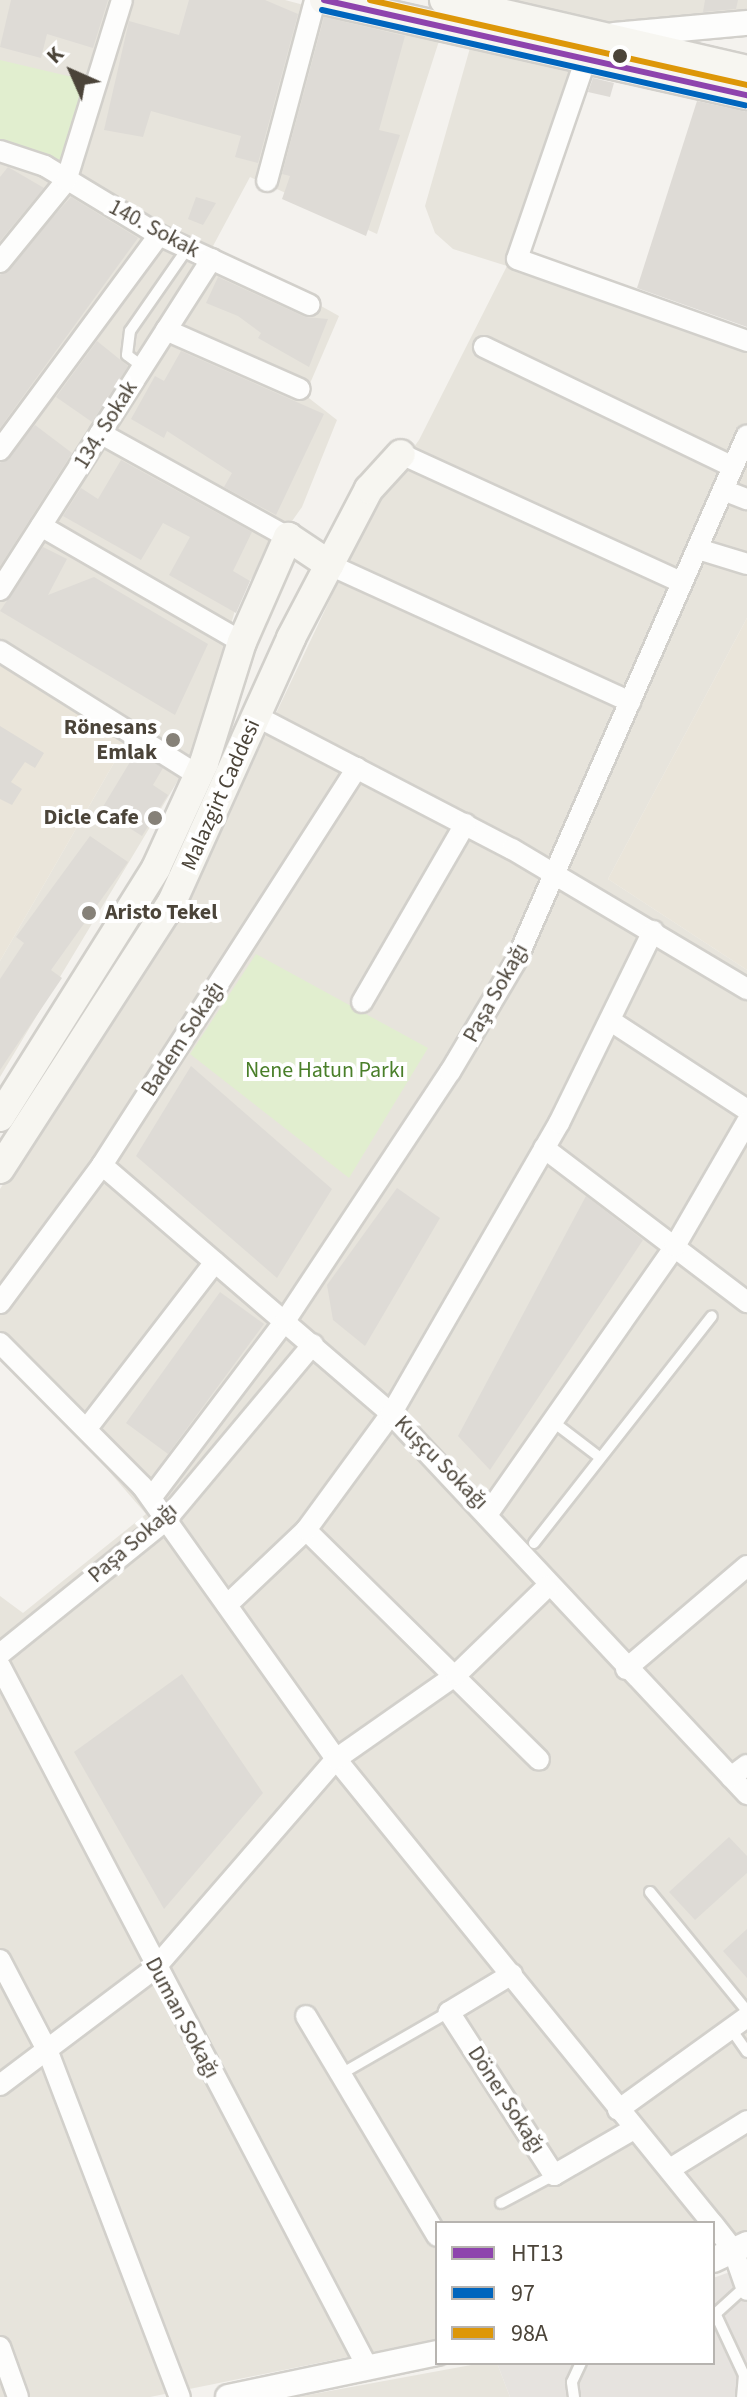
<!DOCTYPE html>
<meta charset="utf-8">
<style>
body{margin:0}
#map{position:relative;width:747px;height:2397px;overflow:hidden;background:#f4f2ee;font-family:"Source Sans 3",sans-serif}
div>[style]{position:absolute}
[style*='--x']{left:calc(var(--x)*1px);top:calc(var(--y)*1px);width:calc(var(--w)*1px);rotate:calc(var(--a)*1deg)}
.residential>*{inset:0;background:#e7e4dc}
.education>*{inset:0;background:#eae5da}
.green>*{inset:0;background:#e1eecf}
.parking>*{inset:0;background:#e6e3df}
.building>*{inset:0;background:#dedbd6}
.roads{filter:drop-shadow(2px 0 #d2d0cb) drop-shadow(-2px 0 #d2d0cb) drop-shadow(0 2px #d2d0cb) drop-shadow(0 -2px #d2d0cb)}
.service>*{height:10px;margin:-5px;padding:0 5px;transform-origin:5px;border-radius:5px;background:#fdfdfc}
.minor>*{height:20px;margin:-10px;padding:0 10px;transform-origin:10px;border-radius:10px;background:#fdfdfc}
.tertiary>*{height:24px;margin:-12px;padding:0 12px;transform-origin:12px;border-radius:12px;background:#fdfdfc}
.secondary>*{height:28px;margin:-14px;padding:0 14px;transform-origin:14px;border-radius:14px;background:#f7f6f1}
.bus-1>*{height:6px;margin:-3px;padding:0 3px;transform-origin:3px;border-radius:3px;background:#8e44ad}
.bus-2>*{height:6px;margin:-3px;padding:0 3px;transform-origin:3px;border-radius:3px;background:#0065bd}
.bus-3>*{height:6px;margin:-3px;padding:0 3px;transform-origin:3px;border-radius:3px;background:#dd9709}
.dots>*{width:22px;height:22px;translate:-50% -50%;box-sizing:border-box;border:4px solid #fff;border-radius:50%}
span{translate:-50% -50%;white-space:nowrap;text-align:center;line-height:1.15;-webkit-text-stroke:8px #fff;paint-order:stroke}
.street-label{font-size:22px;color:#4b4439}
.poi-label{font-size:22px;color:#4b4439;font-weight:700}
.right{translate:-100% -50%;text-align:right}
.left{translate:0 -50%;text-align:left}
.park-label{font-size:22px;color:#4a7f2a}
.legend{position:absolute;left:435px;top:2221px;width:280px;height:144px;box-sizing:border-box;background:#fff;border:2px solid #b7b4b0;margin:0;padding:10px 14px;list-style:none;font-size:24px;color:#4b4439}
.legend li{display:flex;align-items:center;gap:16px;height:40px}
.legend b{width:40px;border:2px solid #b7b4b0}
.north{position:absolute;left:32px;top:32px;width:80px;height:80px;-webkit-text-stroke:6px #fff;paint-order:stroke;rotate:315deg;font-size:22px;font-weight:700;line-height:32px;text-align:center;color:#4b4439}
.north::after{content:'';display:block;margin:auto;width:28px;height:36px;background:#4b4439;clip-path:polygon(50% 0,100% 100%,50% 72%,0 100%)}
</style>
<div id="map">
<div class="residential">
<i style="clip-path:polygon(0 0,285px 0,439px 41px,377px 234px,250px 177px,213px 246px,339px 316px,305px 395px,337px 420px,302px 507px,239px 596px,195px 752px,0 1077px,0 961px,126px 742px,0 664px)"></i>
<i style="clip-path:polygon(512px 0,747px 0,747px 16px,592px 22px)"></i>
<i style="clip-path:polygon(470px 48px,574px 71px,508px 266px,747px 353px,747px 618px,608px 879px,747px 970px,747px 2237px,713px 2251px,713px 2223px,437px 2223px,437px 2339px,150px 2397px,0 2397px,0 1596px,23px 1613px,146px 1514px,47px 1400px,0 1360px,0 1189px,189px 897px,380px 494px,419px 440px,507px 266px,453px 249px,435px 233px,425px 206px)"></i>
<i style="clip-path:polygon(482px 2363px,497px 2363px,510px 2397px,297px 2397px)"></i>
</div>
<div class="education">
<i style="clip-path:polygon(747px 618px,747px 970px,608px 879px)"></i>
<i style="clip-path:polygon(0 664px,126px 742px,0 961px)"></i>
</div>
<div class="green">
<i style="clip-path:polygon(0 60px,85px 80px,60px 160px,0 143px)"></i>
<i style="clip-path:polygon(256px 954px,428px 1048px,349px 1178px,190px 1054px)"></i>
</div>
<div class="parking">
<i style="clip-path:polygon(747px 2266px,747px 2397px,510px 2397px,497px 2363px,713px 2363px,713px 2278px)"></i>
</div>
<div class="building">
<i style="clip-path:polygon(11px 0,108px 0,93px 48px,47px 34px,41px 58px,0 47px)"></i>
<i style="clip-path:polygon(189px 0,265px 0,298px 14px,258px 163px,235px 157px,241px 136px,151px 111px,143px 137px,104px 130px,129px 21px,179px 35px)"></i>
<i style="clip-path:polygon(705px 0,738px 0,736px 9px,703px 12px)"></i>
<i style="clip-path:polygon(324px 17px,405px 36px,379px 130px,400px 135px,366px 236px,282px 199px,290px 176px,282px 174px)"></i>
<i style="clip-path:polygon(593px 78px,614px 83px,610px 97px,588px 92px)"></i>
<i style="clip-path:polygon(697px 101px,747px 112px,747px 327px,637px 288px)"></i>
<i style="clip-path:polygon(8px 167px,44px 188px,0 241px,0 177px)"></i>
<i style="clip-path:polygon(71px 197px,138px 238px,0 428px,0 275px)"></i>
<i style="clip-path:polygon(196px 197px,216px 203px,203px 225px,188px 219px)"></i>
<i style="clip-path:polygon(218px 277px,305px 317px,328px 319px,309px 367px,258px 338px,261px 333px,238px 316px,206px 303px)"></i>
<i style="clip-path:polygon(97px 341px,128px 366px,92px 422px,56px 397px)"></i>
<i style="clip-path:polygon(181px 351px,324px 414px,276px 515px,224px 487px,232px 473px,167px 431px,164px 438px,131px 419px,155px 376px,164px 381px)"></i>
<i style="clip-path:polygon(35px 425px,72px 453px,0 566px,0 463px)"></i>
<i style="clip-path:polygon(121px 460px,252px 532px,233px 571px,250px 581px,236px 613px,169px 575px,190px 537px,163px 523px,141px 560px,63px 516px,81px 488px,98px 499px)"></i>
<i style="clip-path:polygon(43px 547px,67px 559px,48px 595px,94px 577px,208px 644px,175px 715px,0 611px)"></i>
<i style="clip-path:polygon(0 726px,44px 753px,35px 768px,25px 762px,11px 782px,22px 789px,12px 805px,0 799px)"></i>
<i style="clip-path:polygon(136px 752px,163px 768px,153px 785px,168px 795px,142px 836px,101px 810px)"></i>
<i style="clip-path:polygon(90px 836px,128px 862px,51px 970px,62px 978px,0 1070px,0 979px,24px 943px,16px 937px)"></i>
<i style="clip-path:polygon(191px 1066px,332px 1189px,277px 1278px,136px 1156px)"></i>
<i style="clip-path:polygon(397px 1188px,440px 1218px,365px 1346px,333px 1320px,327px 1285px)"></i>
<i style="clip-path:polygon(586px 1196px,643px 1240px,490px 1470px,458px 1436px)"></i>
<i style="clip-path:polygon(220px 1292px,264px 1324px,168px 1454px,126px 1423px)"></i>
<i style="clip-path:polygon(182px 1674px,263px 1793px,164px 1909px,74px 1752px)"></i>
<i style="clip-path:polygon(729px 1837px,747px 1856px,747px 1873px,695px 1920px,669px 1892px)"></i>
<i style="clip-path:polygon(747px 1929px,747px 1978px,723px 1951px)"></i>
</div>
<div class="roads">
<div class="service">
<i style="--x:143;--y:367;--w:20;--a:-143"></i>
<i style="--x:127;--y:355;--w:24;--a:-83"></i>
<i style="--x:130;--y:331;--w:100;--a:-55.2"></i>
<i style="--x:552;--y:1421;--w:58;--a:37.3"></i>
<i style="--x:534;--y:1543;--w:288;--a:-51.9"></i>
<i style="--x:650;--y:1892;--w:154;--a:50.8"></i>
<i style="--x:731;--y:2029;--w:28;--a:55"></i>
<i style="--x:341;--y:2074;--w:125;--a:-29.9"></i>
<i style="--x:501;--y:2203;--w:60;--a:-27.8"></i>
<i style="--x:716;--y:2315;--w:66;--a:65"></i>
<i style="--x:744;--y:2375;--w:22;--a:95"></i>
<i style="--x:713;--y:2316;--w:45;--a:-42.3"></i>
<i style="--x:574;--y:2397;--w:15;--a:-98"></i>
<i style="--x:572;--y:2382;--w:21;--a:-65"></i>
</div>
<div class="minor">
<i style="--x:590;--y:47;--w:224;--a:109"></i>
<i style="--x:517;--y:259;--w:244;--a:19.6"></i>
<i style="--x:0;--y:151;--w:47;--a:18.4"></i>
<i style="--x:45;--y:166;--w:133;--a:31.2"></i>
<i style="--x:159;--y:235;--w:166;--a:24.9"></i>
<i style="--x:267;--y:181;--w:187;--a:-75.1"></i>
<i style="--x:0;--y:262;--w:104;--a:-50.8"></i>
<i style="--x:66;--y:181;--w:189;--a:-72.8"></i>
<i style="--x:166;--y:330;--w:146;--a:23.8"></i>
<i style="--x:484;--y:347;--w:276;--a:25.7"></i>
<i style="--x:100;--y:433;--w:215;--a:29"></i>
<i style="--x:0;--y:450;--w:267;--a:-53.5"></i>
<i style="--x:401;--y:454;--w:308;--a:24.6"></i>
<i style="--x:723;--y:490;--w:26;--a:21"></i>
<i style="--x:41;--y:526;--w:232;--a:30"></i>
<i style="--x:698;--y:549;--w:51;--a:17"></i>
<i style="--x:330;--y:565;--w:330;--a:24.5"></i>
<i style="--x:0;--y:590;--w:393;--a:-57.4"></i>
<i style="--x:0;--y:651;--w:234;--a:32.1"></i>
<i style="--x:256;--y:716;--w:288;--a:27.5"></i>
<i style="--x:512;--y:849;--w:274;--a:30.8"></i>
<i style="--x:362;--y:1002;--w:206;--a:-59.9"></i>
<i style="--x:611;--y:1021;--w:163;--a:33.2"></i>
<i style="--x:544;--y:1148;--w:255;--a:37.2"></i>
<i style="--x:102;--y:1165;--w:381;--a:40.7"></i>
<i style="--x:391;--y:1414;--w:521;--a:46.87"></i>
<i style="--x:0;--y:1303;--w:172;--a:-53.5"></i>
<i style="--x:102;--y:1165;--w:472;--a:-57.3"></i>
<i style="--x:0;--y:1343;--w:202;--a:45.2"></i>
<i style="--x:142;--y:1486;--w:335;--a:54.6"></i>
<i style="--x:336;--y:1759;--w:597;--a:50.98"></i>
<i style="--x:88;--y:1427;--w:208;--a:-52.4"></i>
<i style="--x:151;--y:1498;--w:222;--a:-52.9"></i>
<i style="--x:285;--y:1321;--w:299;--a:-56.5"></i>
<i style="--x:450;--y:1072;--w:129;--a:-59.3"></i>
<i style="--x:516;--y:961;--w:574;--a:-66.29"></i>
<i style="--x:489;--y:1512;--w:325;--a:-55"></i>
<i style="--x:675;--y:1246;--w:143;--a:-59.9"></i>
<i style="--x:306;--y:1530;--w:327;--a:44.6"></i>
<i style="--x:227;--y:1605;--w:109;--a:-43.5"></i>
<i style="--x:306;--y:1530;--w:144;--a:-53.8"></i>
<i style="--x:391;--y:1414;--w:336;--a:-60"></i>
<i style="--x:559;--y:1123;--w:214;--a:-63.9"></i>
<i style="--x:0;--y:1654;--w:213;--a:-38.9"></i>
<i style="--x:166;--y:1520;--w:229;--a:-50.1"></i>
<i style="--x:0;--y:1666;--w:793;--a:62.34"></i>
<i style="--x:626;--y:1669;--w:159;--a:-40.4"></i>
<i style="--x:731;--y:1777;--w:20;--a:-37"></i>
<i style="--x:0;--y:1960;--w:104;--a:62.4"></i>
<i style="--x:48;--y:2052;--w:369;--a:69.1"></i>
<i style="--x:512;--y:1974;--w:74;--a:148.9"></i>
<i style="--x:449;--y:2012;--w:194;--a:57.2"></i>
<i style="--x:554;--y:2175;--w:90;--a:-30"></i>
<i style="--x:306;--y:2016;--w:256;--a:59.2"></i>
<i style="--x:0;--y:2085;--w:194;--a:-37"></i>
<i style="--x:155;--y:1968;--w:276;--a:-49.1"></i>
<i style="--x:336;--y:1759;--w:146;--a:-35"></i>
<i style="--x:456;--y:1675;--w:128;--a:-44.1"></i>
<i style="--x:618;--y:2110;--w:159;--a:-35.8"></i>
<i style="--x:670;--y:2169;--w:91;--a:-31.9"></i>
<i style="--x:713;--y:2224;--w:33;--a:52"></i>
<i style="--x:733;--y:2250;--w:42;--a:70.7"></i>
<i style="--x:0;--y:2347;--w:53;--a:70.2"></i>
</div>
<div class="tertiary">
<i style="--x:614;--y:35;--w:134;--a:-5.2"></i>
<i style="--x:713;--y:2260;--w:38;--a:-25"></i>
<i style="--x:228;--y:2397;--w:214;--a:-11.9"></i>
</div>
<div class="secondary">
<i style="--x:324;--y:0;--w:434;--a:12.7"></i>
<i style="--x:444;--y:0;--w:311;--a:13"></i>
<i style="--x:0;--y:1117;--w:294;--a:-57.9"></i>
<i style="--x:156;--y:868;--w:115;--a:-65.4"></i>
<i style="--x:204;--y:763;--w:127;--a:-72.6"></i>
<i style="--x:242;--y:642;--w:115;--a:-66.3"></i>
<i style="--x:288;--y:537;--w:50;--a:33.7"></i>
<i style="--x:0;--y:1169;--w:318;--a:-57.2"></i>
<i style="--x:172;--y:902;--w:290;--a:-65.7"></i>
<i style="--x:291;--y:638;--w:168;--a:-62.4"></i>
<i style="--x:369;--y:489;--w:47;--a:-47.6"></i>
</div>
</div>
<div class="bus-1">
<i style="--x:324;--y:0;--w:434;--a:12.7"></i>
</div>
<div class="bus-2">
<i style="--x:322;--y:10;--w:434;--a:12.7"></i>
</div>
<div class="bus-3">
<i style="--x:370;--y:0;--w:386;--a:12.7"></i>
</div>
<div class="dots">
<i style="left:620px;top:56px;background:#4b4439"></i>
<i style="left:173px;top:740px;background:#868178"></i>
<i style="left:155px;top:818px;background:#868178"></i>
<i style="left:89px;top:913px;background:#868178"></i>
</div>
<div class="street-label">
<span style="left:154px;top:229px;rotate:28deg">140. Sokak</span>
<span style="left:106px;top:425px;rotate:-58deg">134. Sokak</span>
<span style="left:221px;top:795px;rotate:-66deg">Malazgirt Caddesi</span>
<span style="left:496px;top:993px;rotate:-61deg">Paşa Sokağı</span>
<span style="left:183px;top:1039px;rotate:-57deg">Badem Sokağı</span>
<span style="left:441px;top:1463px;rotate:45deg">Kuşçu Sokağı</span>
<span style="left:133px;top:1543px;rotate:-41deg">Paşa Sokağı</span>
<span style="left:182px;top:2018px;rotate:62deg">Duman Sokağı</span>
<span style="left:506px;top:2100px;rotate:57deg">Döner Sokağı</span>
</div>
<div class="poi-label">
<span class="right" style="left:157px;top:740px">Rönesans<br>Emlak</span>
<span class="right" style="left:139px;top:818px">Dicle Cafe</span>
<span class="left" style="left:105px;top:913px">Aristo Tekel</span>
</div>
<div class="park-label">
<span style="left:325px;top:1071px">Nene Hatun Parkı</span>
</div>
<ul class="legend">
<li><b style="height:10px;background:#8e44ad"></b>HT13</li>
<li><b style="height:10px;background:#0065bd"></b>97</li>
<li><b style="height:10px;background:#dd9709"></b>98A</li>
</ul>
<div class="north">K</div>
</div>
